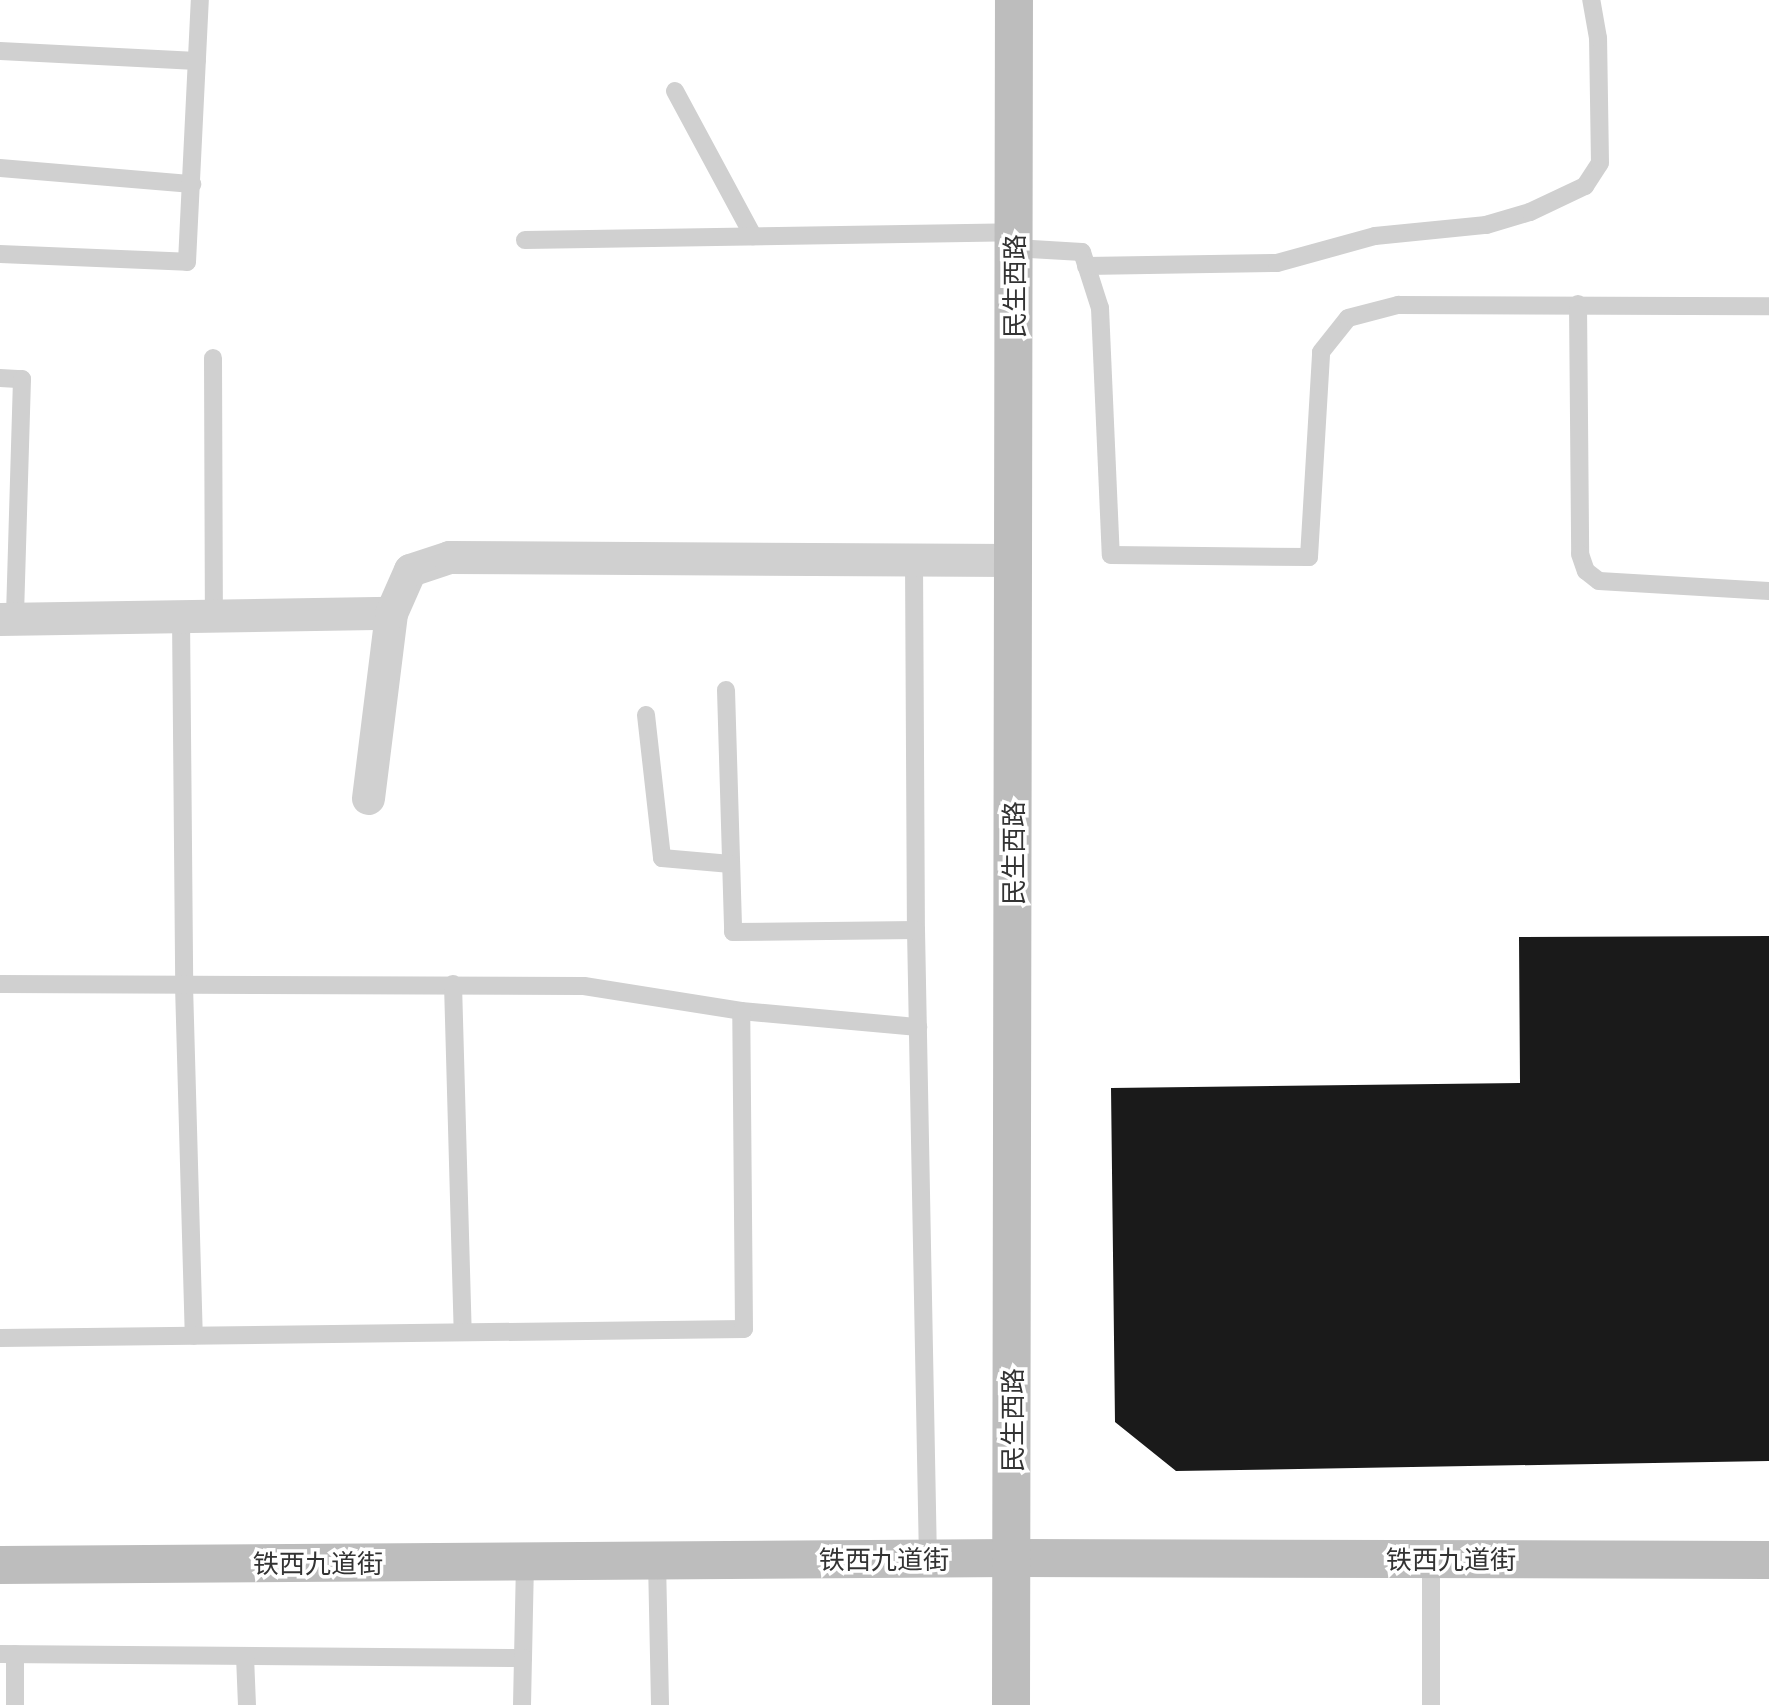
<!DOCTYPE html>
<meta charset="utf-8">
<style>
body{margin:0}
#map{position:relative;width:1769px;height:1705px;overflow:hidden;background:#fff;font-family:Commissioner,"Noto Sans SC",sans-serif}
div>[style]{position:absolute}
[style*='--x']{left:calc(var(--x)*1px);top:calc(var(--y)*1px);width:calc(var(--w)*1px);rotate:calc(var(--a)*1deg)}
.building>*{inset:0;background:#1a1a1a}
.service>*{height:18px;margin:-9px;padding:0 9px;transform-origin:9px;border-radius:9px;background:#d0d0d0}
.minor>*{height:33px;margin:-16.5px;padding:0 16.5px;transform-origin:16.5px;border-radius:16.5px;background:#d0d0d0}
.secondary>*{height:38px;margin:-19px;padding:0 19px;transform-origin:19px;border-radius:19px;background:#bdbdbd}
span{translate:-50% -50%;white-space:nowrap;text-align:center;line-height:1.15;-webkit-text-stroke:7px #fff;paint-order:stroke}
.street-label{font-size:26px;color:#333}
</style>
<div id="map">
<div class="building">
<i style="clip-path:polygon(1769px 936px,1769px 1461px,1176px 1471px,1115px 1422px,1111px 1088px,1520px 1083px,1519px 937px)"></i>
</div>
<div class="service">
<i style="--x:0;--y:51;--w:197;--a:2.9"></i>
<i style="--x:675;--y:91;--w:165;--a:61.7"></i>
<i style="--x:0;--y:168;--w:193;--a:4.8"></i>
<i style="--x:525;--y:240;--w:489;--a:-0.9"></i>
<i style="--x:1014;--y:248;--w:68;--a:3.4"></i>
<i style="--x:1082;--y:252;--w:59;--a:72.2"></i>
<i style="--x:1100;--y:308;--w:247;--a:87.5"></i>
<i style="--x:1111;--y:555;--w:198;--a:0.6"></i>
<i style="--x:1309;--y:557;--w:205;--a:-86.6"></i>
<i style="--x:1321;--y:352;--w:43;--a:-51.5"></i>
<i style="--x:1348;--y:318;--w:52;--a:-14.6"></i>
<i style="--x:1398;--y:305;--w:371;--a:0.2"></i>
<i style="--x:0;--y:254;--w:187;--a:2.4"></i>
<i style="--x:187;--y:262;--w:262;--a:-87.2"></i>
<i style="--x:1086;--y:266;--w:191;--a:-0.9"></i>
<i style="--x:1277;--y:263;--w:102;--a:-15.4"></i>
<i style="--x:1375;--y:236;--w:112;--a:-5.7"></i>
<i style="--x:1486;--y:225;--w:46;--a:-16.5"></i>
<i style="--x:1530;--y:212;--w:61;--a:-25.3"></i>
<i style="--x:1585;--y:186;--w:27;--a:-57"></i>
<i style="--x:1600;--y:163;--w:125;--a:-90.9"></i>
<i style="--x:1598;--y:38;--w:39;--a:-100"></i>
<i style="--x:1578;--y:304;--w:250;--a:89.5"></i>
<i style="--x:1580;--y:554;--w:18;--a:71"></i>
<i style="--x:1586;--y:571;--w:16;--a:38"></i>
<i style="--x:1599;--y:581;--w:170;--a:3.4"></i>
<i style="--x:213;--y:358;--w:258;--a:89.8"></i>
<i style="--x:0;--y:378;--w:22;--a:3"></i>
<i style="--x:22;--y:379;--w:240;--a:91.7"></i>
<i style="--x:914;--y:560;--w:370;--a:89.7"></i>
<i style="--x:916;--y:930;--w:629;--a:88.91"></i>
<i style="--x:181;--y:616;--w:369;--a:89.5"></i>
<i style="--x:184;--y:985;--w:351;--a:88.4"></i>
<i style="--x:726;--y:690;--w:242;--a:88.3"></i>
<i style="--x:733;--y:932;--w:183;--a:-0.6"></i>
<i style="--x:646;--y:715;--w:144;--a:83.6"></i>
<i style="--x:662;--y:858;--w:69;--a:5"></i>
<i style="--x:0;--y:984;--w:584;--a:0.2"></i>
<i style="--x:584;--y:986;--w:159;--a:9"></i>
<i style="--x:741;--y:1011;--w:178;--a:5.2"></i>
<i style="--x:453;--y:984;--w:348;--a:88.4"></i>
<i style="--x:0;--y:1338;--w:744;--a:-0.69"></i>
<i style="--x:744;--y:1329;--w:318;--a:-90.5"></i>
<i style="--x:657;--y:1561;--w:144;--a:88.8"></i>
<i style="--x:0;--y:1654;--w:523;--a:0.44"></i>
<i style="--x:523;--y:1658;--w:96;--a:-88.8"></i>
<i style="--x:15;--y:1654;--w:51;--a:90"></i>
<i style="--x:245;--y:1656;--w:49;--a:87.7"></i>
<i style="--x:522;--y:1705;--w:47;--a:-88.8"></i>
<i style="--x:1431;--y:1705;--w:146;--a:-90"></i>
</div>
<div class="minor">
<i style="--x:0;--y:619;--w:391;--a:-0.9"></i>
<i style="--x:368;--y:798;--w:186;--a:-82.9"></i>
<i style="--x:391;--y:613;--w:47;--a:-66.2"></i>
<i style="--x:410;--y:570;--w:41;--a:-18.4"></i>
<i style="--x:449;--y:557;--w:564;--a:0.3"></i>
</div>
<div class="secondary">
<i style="--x:0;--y:1565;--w:1011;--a:-0.4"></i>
<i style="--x:1011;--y:1558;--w:758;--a:0.15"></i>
<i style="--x:1011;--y:1705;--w:1705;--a:-89.9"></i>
</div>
<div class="street-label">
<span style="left:1014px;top:286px;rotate:-90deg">民生西路</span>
<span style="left:1013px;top:853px;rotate:-90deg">民生西路</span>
<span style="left:1012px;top:1420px;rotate:-90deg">民生西路</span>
<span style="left:884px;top:1559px">铁西九道街</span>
<span style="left:1451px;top:1559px">铁西九道街</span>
<span style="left:318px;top:1563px">铁西九道街</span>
</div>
</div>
